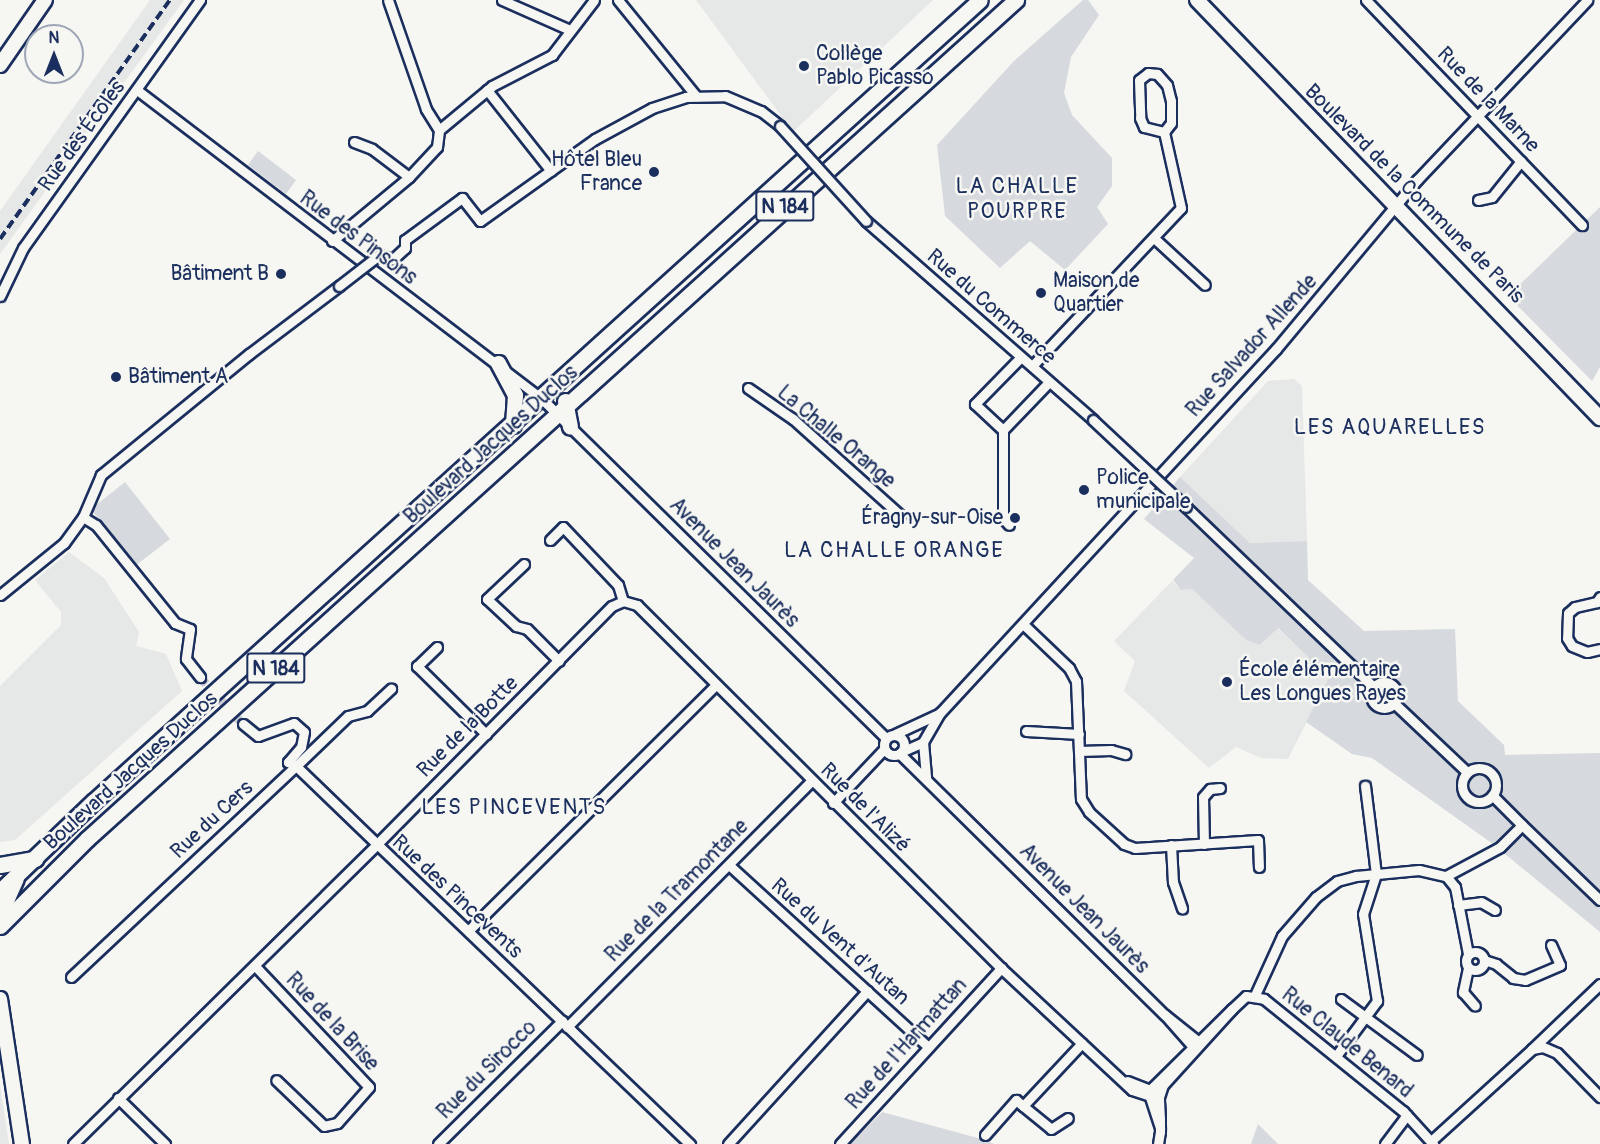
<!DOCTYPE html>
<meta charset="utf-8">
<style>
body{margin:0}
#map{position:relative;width:1600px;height:1144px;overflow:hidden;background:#f6f6f2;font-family:Pangolin,sans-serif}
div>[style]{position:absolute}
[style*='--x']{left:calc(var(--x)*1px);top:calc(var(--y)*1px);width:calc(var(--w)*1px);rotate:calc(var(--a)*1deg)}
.built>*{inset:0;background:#e6e7e7}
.green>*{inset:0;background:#d6d9dd}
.street-tunnel>*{height:9px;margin-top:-4.5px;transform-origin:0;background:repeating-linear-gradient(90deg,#caced4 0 9px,transparent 0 13.5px)}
.roads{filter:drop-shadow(2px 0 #1b2f5e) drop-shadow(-2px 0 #1b2f5e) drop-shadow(0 2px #1b2f5e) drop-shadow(0 -2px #1b2f5e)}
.street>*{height:9px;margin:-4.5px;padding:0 4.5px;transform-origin:4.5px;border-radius:4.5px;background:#f6f6f2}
.street>.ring{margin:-4.5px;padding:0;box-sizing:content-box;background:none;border:9px solid #f6f6f2;border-radius:50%}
.secondary>*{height:14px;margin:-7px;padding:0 7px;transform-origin:7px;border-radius:7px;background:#f6f6f2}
.primary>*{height:15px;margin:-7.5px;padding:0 7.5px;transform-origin:7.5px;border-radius:7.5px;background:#f6f6f2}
.rail>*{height:4px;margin-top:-2px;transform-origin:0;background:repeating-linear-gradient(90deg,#1b2f5e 0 9px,transparent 0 13.5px)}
.bridges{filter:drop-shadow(2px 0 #1b2f5e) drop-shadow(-2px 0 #1b2f5e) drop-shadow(0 2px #1b2f5e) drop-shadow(0 -2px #1b2f5e)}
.street-bridge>*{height:9px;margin:-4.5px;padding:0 4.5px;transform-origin:4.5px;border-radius:4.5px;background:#f6f6f2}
.dots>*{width:16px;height:16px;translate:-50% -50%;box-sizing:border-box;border:3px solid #f6f6f2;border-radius:50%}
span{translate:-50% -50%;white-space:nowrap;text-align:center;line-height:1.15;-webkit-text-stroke:5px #f6f6f2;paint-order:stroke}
.shield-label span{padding:2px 4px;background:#f6f6f2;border:2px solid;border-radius:4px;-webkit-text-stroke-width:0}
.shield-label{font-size:20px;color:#1b2f5e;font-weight:700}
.poi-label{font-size:21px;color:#1b2f5e}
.left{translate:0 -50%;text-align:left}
.right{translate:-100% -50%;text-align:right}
.street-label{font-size:21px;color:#1b2f5e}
.neighbourhood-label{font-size:22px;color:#1b2f5e;letter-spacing:1.5px}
.north{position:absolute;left:24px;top:24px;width:60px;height:60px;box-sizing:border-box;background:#f6f6f2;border:2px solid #9ea6b7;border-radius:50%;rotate:0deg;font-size:16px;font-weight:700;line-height:24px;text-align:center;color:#1b2f5e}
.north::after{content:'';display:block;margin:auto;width:21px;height:27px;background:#1b2f5e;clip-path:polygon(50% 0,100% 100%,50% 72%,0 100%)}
</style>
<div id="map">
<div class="built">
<i style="clip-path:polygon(150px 0,184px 0,0 254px,0 211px)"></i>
<i style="clip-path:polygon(696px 0,933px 0,793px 132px)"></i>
<i style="clip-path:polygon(1294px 379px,1302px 386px,1307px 541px,1250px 543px,1180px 477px,1268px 381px)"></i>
<i style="clip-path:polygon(69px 552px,104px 578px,139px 632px,136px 646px,166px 654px,182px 691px,15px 840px,0 842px,0 686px,61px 625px,61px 612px,35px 580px)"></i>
<i style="clip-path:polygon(1172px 581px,1181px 590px,1192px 589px,1246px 640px,1261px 645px,1277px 628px,1308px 657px,1306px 663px,1331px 674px,1288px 759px,1261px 758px,1236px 747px,1209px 768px,1124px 691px,1135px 661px,1114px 641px)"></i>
<i style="clip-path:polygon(0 1085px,9px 1144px,0 1144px)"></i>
</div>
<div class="green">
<i style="clip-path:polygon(1083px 0,1088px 0,1099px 15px,1071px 57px,1064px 93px,1072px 115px,1112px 158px,1112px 186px,1097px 207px,1108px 224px,1065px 270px,1030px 241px,1000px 268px,945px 216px,937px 145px,1014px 61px)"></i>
<i style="clip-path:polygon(258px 151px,296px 180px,286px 194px,248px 165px)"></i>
<i style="clip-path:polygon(1600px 207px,1600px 367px,1592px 381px,1508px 296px)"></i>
<i style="clip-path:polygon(1180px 477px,1250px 543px,1307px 541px,1308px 580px,1364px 631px,1455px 629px,1458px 701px,1504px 745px,1505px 755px,1600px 753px,1600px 932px,1493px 844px,1372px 758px,1352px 754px,1306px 722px,1331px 674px,1305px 662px,1308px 657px,1278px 628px,1260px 645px,1246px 640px,1192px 589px,1181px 590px,1173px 580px,1194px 558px,1144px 519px)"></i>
<i style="clip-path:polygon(125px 482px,170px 539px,135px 566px,91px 509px)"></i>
<i style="clip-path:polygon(882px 1112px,985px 1140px,994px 1144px,850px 1144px)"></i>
<i style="clip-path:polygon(1258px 1124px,1278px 1144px,1251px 1144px)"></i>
</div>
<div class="street-tunnel">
<i style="--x:200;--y:677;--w:64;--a:47.5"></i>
</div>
<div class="roads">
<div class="street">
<i style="--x:502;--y:0;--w:74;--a:23.8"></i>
<i style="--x:618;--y:0;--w:124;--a:50.9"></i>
<i style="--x:1366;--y:0;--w:312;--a:46.2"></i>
<i style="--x:137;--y:90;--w:509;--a:37.34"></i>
<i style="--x:542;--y:399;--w:483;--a:44.6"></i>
<i style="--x:487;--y:90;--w:103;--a:51.7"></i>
<i style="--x:439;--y:130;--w:69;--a:-39.7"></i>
<i style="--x:492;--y:86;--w:68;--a:-27.3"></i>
<i style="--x:552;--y:55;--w:69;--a:-52.6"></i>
<i style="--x:354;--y:142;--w:19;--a:21"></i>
<i style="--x:372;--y:149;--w:46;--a:37.1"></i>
<i style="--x:1478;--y:200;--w:14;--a:-12"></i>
<i style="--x:1492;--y:197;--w:46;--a:-51.1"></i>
<i style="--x:866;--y:221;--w:302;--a:41.2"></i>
<i style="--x:1154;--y:238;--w:69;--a:42.7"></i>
<i style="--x:332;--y:241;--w:100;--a:-39.7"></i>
<i style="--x:409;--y:177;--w:41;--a:-47"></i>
<i style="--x:437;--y:147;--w:17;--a:-83"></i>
<i style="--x:439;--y:130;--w:25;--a:-122"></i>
<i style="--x:426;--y:109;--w:115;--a:-109.2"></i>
<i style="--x:379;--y:255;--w:15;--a:16"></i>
<i style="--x:393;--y:259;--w:16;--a:-43"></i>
<i style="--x:405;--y:248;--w:8;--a:-90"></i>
<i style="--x:405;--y:240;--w:71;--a:-36.4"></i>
<i style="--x:462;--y:198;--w:29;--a:52"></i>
<i style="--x:480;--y:221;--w:141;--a:-35.5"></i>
<i style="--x:595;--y:139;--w:65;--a:-28.5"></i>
<i style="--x:652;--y:108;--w:36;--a:-18"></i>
<i style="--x:686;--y:97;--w:39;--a:-1"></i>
<i style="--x:725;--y:96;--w:39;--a:23"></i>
<i style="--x:761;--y:111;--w:24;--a:38"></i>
<i style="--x:0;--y:296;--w:53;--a:-64.4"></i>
<i style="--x:23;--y:248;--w:305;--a:-54.5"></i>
<i style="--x:1021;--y:357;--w:66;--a:134.4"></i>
<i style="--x:975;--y:404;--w:38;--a:43"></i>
<i style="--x:1003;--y:430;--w:66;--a:-46.2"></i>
<i style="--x:1032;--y:366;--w:217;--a:-46.7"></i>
<i style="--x:1181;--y:208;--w:78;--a:-102.6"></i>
<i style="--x:1164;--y:132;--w:11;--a:-52"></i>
<i style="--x:1171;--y:123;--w:22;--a:-90"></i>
<i style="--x:1171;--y:101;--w:16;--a:-104"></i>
<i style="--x:1167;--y:85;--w:15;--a:-132"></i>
<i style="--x:1157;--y:74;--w:9;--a:-174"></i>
<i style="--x:1148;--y:73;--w:11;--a:142"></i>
<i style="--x:1139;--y:80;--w:38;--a:88"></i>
<i style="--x:1140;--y:118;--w:10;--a:66"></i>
<i style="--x:1144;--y:127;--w:21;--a:14"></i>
<i style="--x:748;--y:388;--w:55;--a:34.6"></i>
<i style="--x:793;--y:419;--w:144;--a:41.9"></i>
<i style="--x:1003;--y:430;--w:88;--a:90"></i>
<i style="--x:1003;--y:518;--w:9;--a:49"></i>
<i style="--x:1186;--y:507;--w:260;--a:43.8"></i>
<i style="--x:83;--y:517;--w:15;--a:32"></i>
<i style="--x:96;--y:525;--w:126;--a:51.1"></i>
<i style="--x:175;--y:623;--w:16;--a:22"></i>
<i style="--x:190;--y:629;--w:30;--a:98"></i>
<i style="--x:186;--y:659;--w:23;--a:52"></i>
<i style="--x:550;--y:540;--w:18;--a:-45"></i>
<i style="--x:563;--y:527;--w:80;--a:46.5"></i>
<i style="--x:618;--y:585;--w:17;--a:73"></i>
<i style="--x:524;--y:564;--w:51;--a:136.6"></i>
<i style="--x:487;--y:599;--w:40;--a:43"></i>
<i style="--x:516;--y:626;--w:11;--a:15"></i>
<i style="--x:527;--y:629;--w:45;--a:45"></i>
<i style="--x:0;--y:595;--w:82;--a:-39.1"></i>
<i style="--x:64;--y:543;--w:32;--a:-54"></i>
<i style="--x:83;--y:517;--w:46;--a:-66.8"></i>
<i style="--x:101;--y:475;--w:191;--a:-39.3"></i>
<i style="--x:249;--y:354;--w:113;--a:-37.1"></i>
<i style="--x:1600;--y:597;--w:6;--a:121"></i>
<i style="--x:1597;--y:602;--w:23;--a:167"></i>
<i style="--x:1575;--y:607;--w:9;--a:139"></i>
<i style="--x:1568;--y:613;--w:25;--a:92"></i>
<i style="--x:1567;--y:638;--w:9;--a:58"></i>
<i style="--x:1572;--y:646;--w:16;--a:22"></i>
<i style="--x:1587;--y:652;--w:13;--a:-13"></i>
<i style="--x:623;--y:601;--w:15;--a:16"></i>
<i style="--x:637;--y:605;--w:514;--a:44.92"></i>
<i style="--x:1001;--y:968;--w:179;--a:43"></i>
<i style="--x:1132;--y:1090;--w:28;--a:18"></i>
<i style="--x:1023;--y:624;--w:64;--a:43.7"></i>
<i style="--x:1069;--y:668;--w:15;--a:62"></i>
<i style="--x:1076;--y:681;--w:118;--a:87.6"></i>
<i style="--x:1081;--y:799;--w:15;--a:58"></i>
<i style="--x:1089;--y:812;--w:47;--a:42.4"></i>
<i style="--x:1124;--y:844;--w:12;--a:20"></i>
<i style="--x:1135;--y:848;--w:123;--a:-3.7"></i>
<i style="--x:1258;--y:840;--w:27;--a:88"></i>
<i style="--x:437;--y:647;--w:28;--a:136"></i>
<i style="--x:417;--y:666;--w:97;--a:44.6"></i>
<i class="ring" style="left:1371px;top:682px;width:17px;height:17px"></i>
<i style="--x:1395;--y:704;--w:99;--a:43.4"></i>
<i style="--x:243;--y:724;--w:19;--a:39"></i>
<i style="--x:258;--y:736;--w:38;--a:-20"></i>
<i style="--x:294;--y:723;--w:13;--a:42"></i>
<i style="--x:304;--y:732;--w:15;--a:101"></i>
<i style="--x:301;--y:747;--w:20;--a:131"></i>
<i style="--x:288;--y:762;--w:9;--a:27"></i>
<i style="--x:296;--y:766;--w:72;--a:-43.9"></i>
<i style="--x:348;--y:716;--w:20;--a:-15"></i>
<i style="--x:367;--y:711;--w:33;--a:-43"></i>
<i style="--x:1026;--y:731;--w:53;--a:3.2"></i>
<i style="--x:895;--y:734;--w:47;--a:-24.9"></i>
<i class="ring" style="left:884px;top:735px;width:11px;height:11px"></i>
<i style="--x:923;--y:742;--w:36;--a:85"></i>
<i style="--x:1079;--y:751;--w:32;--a:-2"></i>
<i style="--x:1111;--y:750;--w:15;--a:16"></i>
<i style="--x:901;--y:752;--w:24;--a:-24"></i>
<i style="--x:923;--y:742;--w:34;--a:-60"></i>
<i style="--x:940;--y:713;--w:495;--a:-47.3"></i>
<i style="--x:1276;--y:349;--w:220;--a:-50.2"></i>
<i style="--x:1417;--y:180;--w:248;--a:-46.6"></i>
<i style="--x:900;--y:754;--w:372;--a:44.6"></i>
<i class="ring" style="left:1462px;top:768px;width:25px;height:25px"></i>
<i style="--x:833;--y:803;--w:74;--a:-46.6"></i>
<i style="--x:1522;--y:825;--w:108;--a:43.9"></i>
<i style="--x:1204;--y:844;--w:47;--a:-91.2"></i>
<i style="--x:1203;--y:797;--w:11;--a:-49"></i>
<i style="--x:1210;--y:789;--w:10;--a:-6"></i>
<i style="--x:1171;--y:845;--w:37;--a:87"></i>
<i style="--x:1173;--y:882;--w:28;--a:71"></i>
<i style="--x:729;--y:865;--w:268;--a:42.4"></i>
<i style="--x:1446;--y:876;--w:61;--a:-28.2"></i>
<i style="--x:1500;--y:847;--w:31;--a:-45"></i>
<i style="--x:1522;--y:825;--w:42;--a:-135"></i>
<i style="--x:1458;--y:905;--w:23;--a:-7"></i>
<i style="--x:1481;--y:902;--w:16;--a:30"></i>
<i style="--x:468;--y:931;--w:349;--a:-44.8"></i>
<i class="ring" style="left:1466px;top:952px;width:9px;height:9px"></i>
<i style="--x:1484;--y:960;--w:13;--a:18"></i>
<i style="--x:1496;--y:964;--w:22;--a:39"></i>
<i style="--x:1513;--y:978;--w:12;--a:9"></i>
<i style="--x:1525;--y:980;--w:38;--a:-23"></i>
<i style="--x:1560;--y:965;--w:22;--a:-114"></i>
<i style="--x:255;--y:966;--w:166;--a:46.7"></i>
<i style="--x:369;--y:1087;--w:48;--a:131.6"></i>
<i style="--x:337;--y:1123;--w:13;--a:167"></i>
<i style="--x:324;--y:1126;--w:66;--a:-136.2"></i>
<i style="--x:1468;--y:968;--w:25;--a:102"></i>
<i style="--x:1463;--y:992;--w:18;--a:49"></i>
<i style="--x:71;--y:977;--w:308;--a:-43.2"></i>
<i style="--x:296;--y:766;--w:112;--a:43.9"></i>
<i style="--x:377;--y:844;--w:334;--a:-45.4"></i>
<i style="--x:612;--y:606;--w:12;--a:-24"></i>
<i style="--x:1255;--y:995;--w:65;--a:-65.4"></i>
<i style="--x:1282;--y:936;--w:52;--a:-48.9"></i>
<i style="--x:1316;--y:897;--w:26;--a:-37"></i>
<i style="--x:1337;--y:881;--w:20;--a:-15"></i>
<i style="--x:1356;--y:876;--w:63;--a:-5.4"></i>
<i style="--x:1419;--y:870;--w:28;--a:13"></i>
<i style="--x:1446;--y:876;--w:14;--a:51"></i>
<i style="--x:1455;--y:887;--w:68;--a:79"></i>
<i style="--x:1341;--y:999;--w:94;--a:36.4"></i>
<i style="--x:1232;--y:1009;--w:19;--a:-43"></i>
<i style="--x:1246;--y:996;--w:18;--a:9"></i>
<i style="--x:1264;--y:999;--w:179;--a:38.9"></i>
<i style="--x:1403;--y:1111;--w:45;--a:47.7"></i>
<i style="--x:567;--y:1027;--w:346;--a:-45.2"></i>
<i style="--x:1195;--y:1049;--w:45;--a:-131.4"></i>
<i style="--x:1165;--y:1015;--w:45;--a:38.7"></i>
<i style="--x:1532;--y:1049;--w:94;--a:-43.7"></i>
<i style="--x:1336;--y:1056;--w:69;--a:-53.3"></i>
<i style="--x:1377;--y:1001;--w:88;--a:-99.1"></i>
<i style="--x:1363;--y:914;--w:42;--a:-72"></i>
<i style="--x:1376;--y:874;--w:89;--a:-97.1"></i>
<i style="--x:1127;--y:1081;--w:31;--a:21"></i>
<i style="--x:118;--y:1098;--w:66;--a:44.4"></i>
<i style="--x:1023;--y:1106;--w:36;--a:39"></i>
<i style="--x:1051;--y:1129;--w:20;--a:-33"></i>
<i style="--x:985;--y:1135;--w:47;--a:-48.5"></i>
<i style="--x:1016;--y:1100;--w:9;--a:41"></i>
<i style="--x:1023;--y:1106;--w:86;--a:-46.9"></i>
<i style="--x:1431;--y:1141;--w:137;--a:-42.3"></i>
<i style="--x:1532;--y:1049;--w:11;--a:-10"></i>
<i style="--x:1543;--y:1047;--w:15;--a:23"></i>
<i style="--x:1557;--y:1053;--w:62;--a:45.7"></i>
<i style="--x:73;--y:1144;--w:427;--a:-44.6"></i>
<i style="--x:377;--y:844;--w:434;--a:43.8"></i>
<i style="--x:438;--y:1144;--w:175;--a:-44.8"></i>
<i style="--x:728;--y:1144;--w:207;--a:-47.7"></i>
<i style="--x:840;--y:1144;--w:239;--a:-47.5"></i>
<i style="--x:1158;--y:1144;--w:12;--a:-81"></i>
<i style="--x:1160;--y:1132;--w:13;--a:-90"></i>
<i style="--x:1160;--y:1119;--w:22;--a:-93"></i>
<i style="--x:1159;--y:1097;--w:13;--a:-72"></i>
<i style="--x:1163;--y:1085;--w:103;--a:-47.8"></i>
<i style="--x:1232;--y:1009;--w:111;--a:135.4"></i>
<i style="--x:1153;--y:1087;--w:10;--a:107"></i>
<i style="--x:1150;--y:1097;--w:33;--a:72"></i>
<i style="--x:1385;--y:1144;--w:36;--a:-53"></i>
</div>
<div class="secondary">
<i style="--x:1197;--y:0;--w:581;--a:46.05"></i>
<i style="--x:0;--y:65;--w:79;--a:-55.3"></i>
<i style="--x:0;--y:999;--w:147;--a:81.4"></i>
</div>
<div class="primary">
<i style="--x:498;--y:363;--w:36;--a:62"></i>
<i style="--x:515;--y:395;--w:30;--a:94"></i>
<i style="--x:565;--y:401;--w:26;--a:79"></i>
<i style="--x:0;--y:865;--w:36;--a:-10"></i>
<i style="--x:0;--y:891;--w:130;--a:-43.8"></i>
<i style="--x:94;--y:801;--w:1194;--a:-42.12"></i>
<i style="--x:0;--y:914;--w:39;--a:-66"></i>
<i style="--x:0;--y:926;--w:123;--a:-45"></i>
<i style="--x:87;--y:839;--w:1252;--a:-42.09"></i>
</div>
</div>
<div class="rail">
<i style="--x:0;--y:239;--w:293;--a:-54.6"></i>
</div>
<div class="bridges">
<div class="street-bridge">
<i style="--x:780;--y:126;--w:128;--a:47.8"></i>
<i style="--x:339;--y:286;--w:51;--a:-37.8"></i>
<i style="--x:1093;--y:420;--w:127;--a:43.1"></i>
</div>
</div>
<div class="dots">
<i style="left:804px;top:66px;background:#1b2f5e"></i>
<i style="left:654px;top:172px;background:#1b2f5e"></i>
<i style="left:281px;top:274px;background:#1b2f5e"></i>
<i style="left:1041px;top:293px;background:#1b2f5e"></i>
<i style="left:116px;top:377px;background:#1b2f5e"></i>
<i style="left:1084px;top:490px;background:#1b2f5e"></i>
<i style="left:1015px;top:518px;background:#1b2f5e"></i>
<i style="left:1227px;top:682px;background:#1b2f5e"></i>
</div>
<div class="shield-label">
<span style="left:785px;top:206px">N 184</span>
<span style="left:276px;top:668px">N 184</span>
</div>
<div class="poi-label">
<span class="left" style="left:816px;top:66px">Collège<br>Pablo Picasso</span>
<span class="right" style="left:642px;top:172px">Hôtel Bleu<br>France</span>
<span class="right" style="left:269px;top:274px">Bâtiment B</span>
<span class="left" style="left:1053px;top:293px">Maison de<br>Quartier</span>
<span class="left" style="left:128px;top:377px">Bâtiment A</span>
<span class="left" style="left:1096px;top:490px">Police<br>municipale</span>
<span class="right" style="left:1003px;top:518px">Éragny-sur-Oise</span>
<span class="left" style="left:1239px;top:682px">École élémentaire<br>Les Longues Rayes</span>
</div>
<div class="street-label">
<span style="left:1488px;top:100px;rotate:46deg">Rue de la Marne</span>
<span style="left:82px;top:136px;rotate:-54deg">Rue des Écoles</span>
<span style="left:1414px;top:194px;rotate:45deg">Boulevard de la Commune de Paris</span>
<span style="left:358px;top:238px;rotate:37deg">Rue des Pinsons</span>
<span style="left:991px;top:307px;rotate:41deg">Rue du Commerce</span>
<span style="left:1252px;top:346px;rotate:-48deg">Rue Salvador Allende</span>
<span style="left:836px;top:437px;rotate:40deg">La Challe Orange</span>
<span style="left:491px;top:445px;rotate:-42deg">Boulevard Jacques Duclos</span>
<span style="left:734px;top:563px;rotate:45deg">Avenue Jean Jaurès</span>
<span style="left:468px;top:727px;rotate:-45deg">Rue de la Botte</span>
<span style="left:131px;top:771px;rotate:-42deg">Boulevard Jacques Duclos</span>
<span style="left:865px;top:808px;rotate:45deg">Rue de l'Alizé</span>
<span style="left:212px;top:820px;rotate:-43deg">Rue du Cers</span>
<span style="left:677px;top:891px;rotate:-45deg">Rue de la Tramontane</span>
<span style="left:457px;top:897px;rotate:43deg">Rue des Pincevents</span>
<span style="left:1084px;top:909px;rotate:45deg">Avenue Jean Jaurès</span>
<span style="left:840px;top:942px;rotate:42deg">Rue du Vent d'Autan</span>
<span style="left:332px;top:1022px;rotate:47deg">Rue de la Brise</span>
<span style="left:1347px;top:1043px;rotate:39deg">Rue Claude Benard</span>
<span style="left:907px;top:1044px;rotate:-48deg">Rue de l'Harmattan</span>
<span style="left:487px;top:1070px;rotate:-45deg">Rue du Sirocco</span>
</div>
<div class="neighbourhood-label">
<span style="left:1017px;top:199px">LA CHALLE<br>POURPRE</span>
<span style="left:1390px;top:428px">LES AQUARELLES</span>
<span style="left:894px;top:551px">LA CHALLE ORANGE</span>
<span style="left:514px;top:808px">LES PINCEVENTS</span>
</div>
<div class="north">N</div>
</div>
